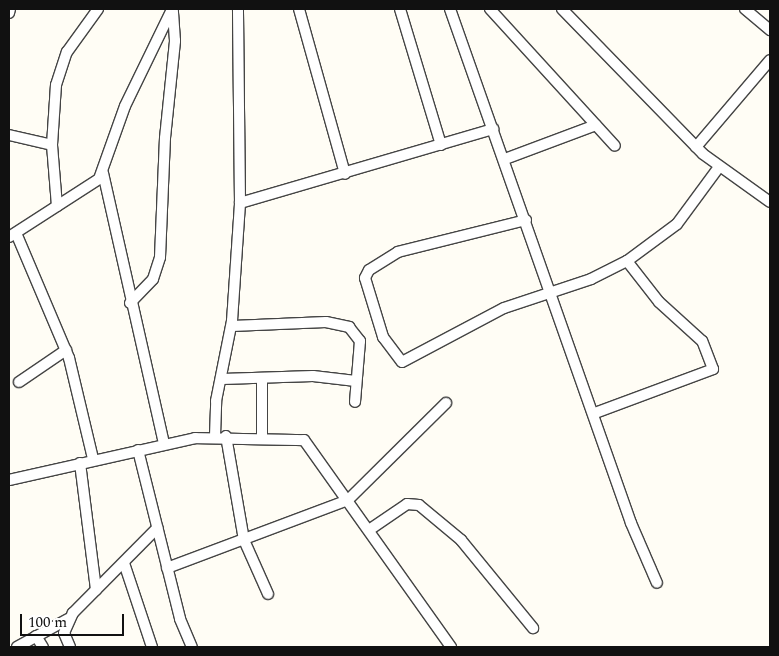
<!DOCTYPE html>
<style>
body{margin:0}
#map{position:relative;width:779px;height:656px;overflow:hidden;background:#fffdf5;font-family:Spectral,serif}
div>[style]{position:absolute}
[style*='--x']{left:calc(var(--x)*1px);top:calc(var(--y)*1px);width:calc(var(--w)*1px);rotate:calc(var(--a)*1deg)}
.roads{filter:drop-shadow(1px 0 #444) drop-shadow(-1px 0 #444) drop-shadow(0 1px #444) drop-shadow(0 -1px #444)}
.minor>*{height:10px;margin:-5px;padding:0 5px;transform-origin:5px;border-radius:5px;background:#fff}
span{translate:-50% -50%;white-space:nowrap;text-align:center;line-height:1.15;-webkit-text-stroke:5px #fff;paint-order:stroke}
.frame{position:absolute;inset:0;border:10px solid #111;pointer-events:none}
.scale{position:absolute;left:20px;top:614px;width:104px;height:22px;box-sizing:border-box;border:2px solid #111;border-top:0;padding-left:6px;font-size:15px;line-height:18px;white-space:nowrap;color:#111;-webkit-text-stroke:4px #fff;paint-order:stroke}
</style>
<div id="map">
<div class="roads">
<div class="minor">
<i style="--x:299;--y:9;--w:171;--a:74.4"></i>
<i style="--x:400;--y:9;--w:142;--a:73.2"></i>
<i style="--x:450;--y:9;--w:545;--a:70.6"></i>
<i style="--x:631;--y:523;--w:65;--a:66.6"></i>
<i style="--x:490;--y:9;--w:185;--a:47.6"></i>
<i style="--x:562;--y:9;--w:202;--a:45.8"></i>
<i style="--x:703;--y:154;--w:82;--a:35.6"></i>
<i style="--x:745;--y:9;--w:33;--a:40"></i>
<i style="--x:9;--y:13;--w:4;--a:-76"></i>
<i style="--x:9;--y:135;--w:44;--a:13.1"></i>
<i style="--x:696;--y:147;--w:114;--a:-49.6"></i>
<i style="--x:505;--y:159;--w:97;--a:-20.5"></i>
<i style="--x:103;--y:173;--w:278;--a:77.3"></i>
<i style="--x:240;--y:203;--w:264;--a:-16.3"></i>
<i style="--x:57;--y:206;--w:61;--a:-94.7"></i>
<i style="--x:52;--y:145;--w:60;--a:-86.2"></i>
<i style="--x:56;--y:85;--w:35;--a:-72"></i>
<i style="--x:67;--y:52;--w:53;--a:-54.2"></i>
<i style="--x:526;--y:220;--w:132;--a:166"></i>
<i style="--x:398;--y:252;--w:34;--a:148"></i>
<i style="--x:369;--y:270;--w:9;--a:117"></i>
<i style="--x:365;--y:278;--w:62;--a:73"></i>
<i style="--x:383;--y:337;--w:31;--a:53"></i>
<i style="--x:402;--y:362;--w:115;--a:-27.9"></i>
<i style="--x:504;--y:308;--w:92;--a:-18.4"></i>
<i style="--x:591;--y:279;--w:40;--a:-26.6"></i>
<i style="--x:627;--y:261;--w:62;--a:-36.5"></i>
<i style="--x:677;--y:224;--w:71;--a:-53.6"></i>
<i style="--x:16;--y:233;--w:136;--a:67"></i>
<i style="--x:69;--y:358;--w:104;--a:76.6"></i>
<i style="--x:9;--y:237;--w:107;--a:-32.8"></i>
<i style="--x:99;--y:179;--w:77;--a:-70.4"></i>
<i style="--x:125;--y:106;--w:108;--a:-64.1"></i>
<i style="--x:130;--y:303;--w:33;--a:-46"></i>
<i style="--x:153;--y:279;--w:23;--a:-72"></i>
<i style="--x:160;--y:257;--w:119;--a:-87.6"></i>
<i style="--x:165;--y:138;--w:98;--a:-84.1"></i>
<i style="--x:175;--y:41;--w:32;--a:-94"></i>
<i style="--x:232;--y:326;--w:94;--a:-2.4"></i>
<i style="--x:326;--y:322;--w:24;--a:12"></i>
<i style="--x:349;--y:327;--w:18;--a:52"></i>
<i style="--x:360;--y:341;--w:61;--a:94.7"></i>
<i style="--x:262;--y:378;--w:58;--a:90"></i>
<i style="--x:222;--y:379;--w:91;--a:-1.9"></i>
<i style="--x:313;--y:376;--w:43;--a:6.6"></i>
<i style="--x:19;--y:382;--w:57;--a:-34.2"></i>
<i style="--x:595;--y:413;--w:126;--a:-20.4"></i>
<i style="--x:713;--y:369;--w:30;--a:-111"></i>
<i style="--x:702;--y:341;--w:58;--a:-137.8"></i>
<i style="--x:659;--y:302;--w:52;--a:-128"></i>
<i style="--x:215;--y:436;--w:35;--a:-88"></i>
<i style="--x:216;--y:401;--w:82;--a:-78.7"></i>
<i style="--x:232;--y:321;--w:118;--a:-86.1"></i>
<i style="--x:240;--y:203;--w:194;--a:-90.6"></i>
<i style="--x:226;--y:436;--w:106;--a:80.2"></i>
<i style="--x:244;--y:540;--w:59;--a:66"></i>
<i style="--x:138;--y:450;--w:174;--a:76"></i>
<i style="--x:180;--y:619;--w:30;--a:67"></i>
<i style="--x:80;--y:463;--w:128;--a:82.8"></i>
<i style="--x:9;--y:480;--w:191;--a:-12.7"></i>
<i style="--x:195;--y:438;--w:109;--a:1.1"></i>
<i style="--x:304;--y:440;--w:254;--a:54.6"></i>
<i style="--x:369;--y:530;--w:46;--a:-34.4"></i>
<i style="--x:407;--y:504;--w:12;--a:5"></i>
<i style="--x:419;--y:505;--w:55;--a:39.8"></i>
<i style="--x:461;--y:540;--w:114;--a:50.7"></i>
<i style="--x:124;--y:563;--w:89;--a:71.6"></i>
<i style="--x:167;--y:568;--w:193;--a:-20.6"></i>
<i style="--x:348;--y:500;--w:138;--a:-44.7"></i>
<i style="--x:36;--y:636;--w:13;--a:58"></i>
<i style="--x:17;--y:647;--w:58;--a:-28.8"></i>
<i style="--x:70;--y:647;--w:15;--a:-113"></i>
<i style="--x:64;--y:633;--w:22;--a:-66"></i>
<i style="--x:73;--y:613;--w:120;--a:-45.3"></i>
</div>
</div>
<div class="frame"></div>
<div class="scale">100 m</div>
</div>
